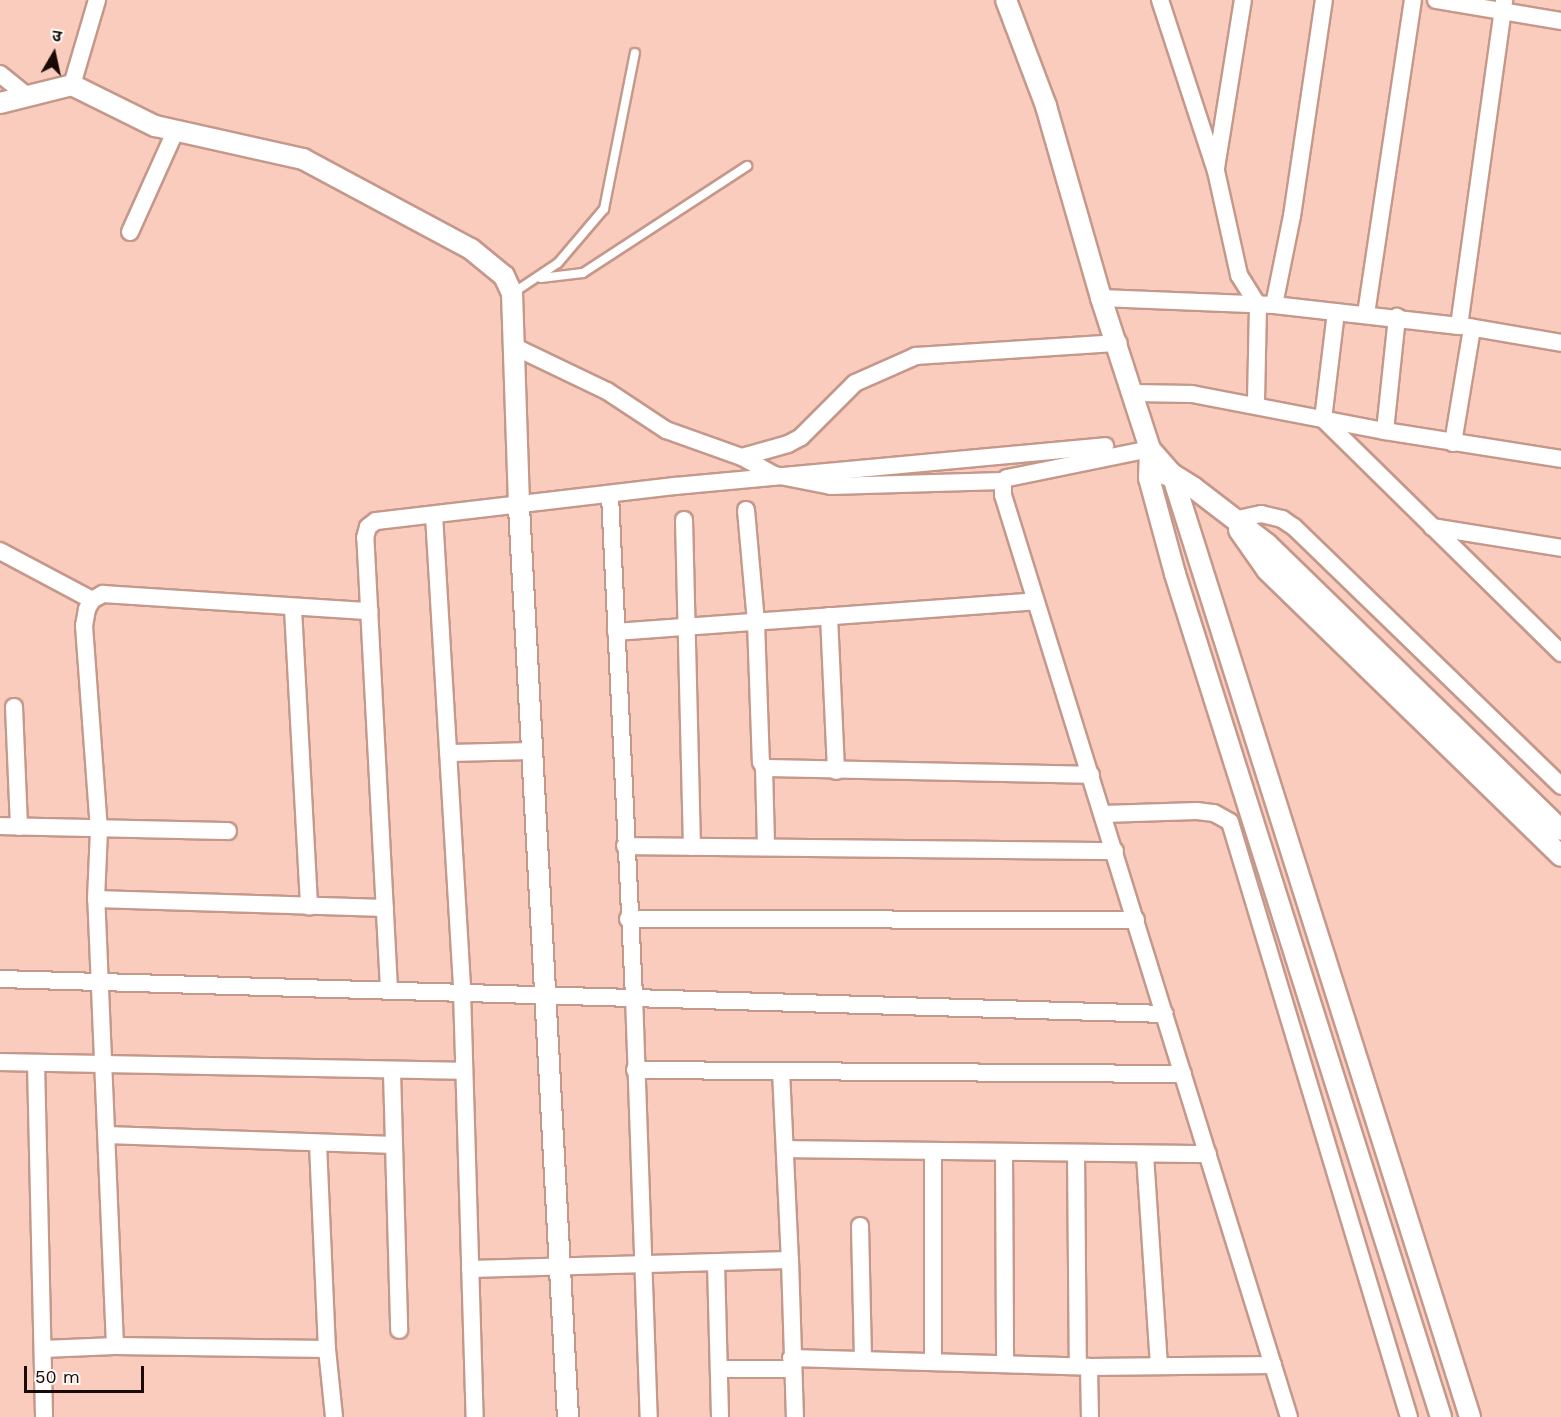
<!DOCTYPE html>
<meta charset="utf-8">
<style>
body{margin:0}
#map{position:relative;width:1561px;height:1417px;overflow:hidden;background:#faccbe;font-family:"Work Sans","Noto Sans Devanagari",sans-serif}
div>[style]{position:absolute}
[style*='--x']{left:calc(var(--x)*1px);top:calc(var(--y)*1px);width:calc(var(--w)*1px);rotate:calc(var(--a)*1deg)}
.roads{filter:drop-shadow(2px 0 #c4988b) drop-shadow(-2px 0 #c4988b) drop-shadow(0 2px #c4988b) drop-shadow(0 -2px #c4988b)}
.service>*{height:8px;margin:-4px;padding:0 4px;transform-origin:4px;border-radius:4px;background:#fff}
.minor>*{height:16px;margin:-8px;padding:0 8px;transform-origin:8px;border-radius:8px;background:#fff}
.tertiary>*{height:20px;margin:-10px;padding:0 10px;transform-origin:10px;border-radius:10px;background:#fff}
span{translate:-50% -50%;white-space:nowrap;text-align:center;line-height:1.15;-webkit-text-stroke:4.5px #fdf8f6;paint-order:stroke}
.north{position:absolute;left:24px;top:24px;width:60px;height:60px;-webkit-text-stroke:4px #fdf8f6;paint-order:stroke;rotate:9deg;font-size:16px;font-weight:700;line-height:24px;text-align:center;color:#190a06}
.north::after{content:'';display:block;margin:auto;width:21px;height:27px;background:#190a06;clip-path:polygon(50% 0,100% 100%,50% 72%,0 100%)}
.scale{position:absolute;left:24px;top:1366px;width:120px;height:27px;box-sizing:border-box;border:3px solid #190a06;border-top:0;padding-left:8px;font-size:18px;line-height:21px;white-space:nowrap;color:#190a06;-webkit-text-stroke:4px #fdf8f6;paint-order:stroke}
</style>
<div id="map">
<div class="roads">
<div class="service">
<i style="--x:541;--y:278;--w:42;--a:-6.8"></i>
<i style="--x:583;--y:273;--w:196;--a:-33.1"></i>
<i style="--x:513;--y:293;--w:54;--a:-33.7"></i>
<i style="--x:558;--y:263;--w:71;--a:-49.6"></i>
<i style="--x:604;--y:209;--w:159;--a:-78.8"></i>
</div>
<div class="minor">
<i style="--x:1160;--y:0;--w:180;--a:71.9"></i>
<i style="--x:1216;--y:171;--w:107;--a:77.5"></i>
<i style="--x:1239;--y:275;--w:36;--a:58"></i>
<i style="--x:1258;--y:306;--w:98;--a:91.2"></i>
<i style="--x:1436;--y:0;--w:127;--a:9.5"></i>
<i style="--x:0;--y:74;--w:33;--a:39"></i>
<i style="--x:72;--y:85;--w:89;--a:-73.6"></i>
<i style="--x:1216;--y:168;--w:170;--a:-80.9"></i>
<i style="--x:130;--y:232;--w:110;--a:-65.8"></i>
<i style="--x:1101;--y:298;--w:173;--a:2.3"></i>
<i style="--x:1274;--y:305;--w:186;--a:6.5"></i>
<i style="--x:1459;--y:326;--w:329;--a:-82.1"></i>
<i style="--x:1274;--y:305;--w:91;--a:-78.6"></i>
<i style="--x:1292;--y:216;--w:218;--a:-81.6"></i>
<i style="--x:1336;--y:312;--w:108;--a:96.9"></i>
<i style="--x:1323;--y:419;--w:334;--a:44.5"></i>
<i style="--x:1366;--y:314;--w:317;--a:-81.5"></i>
<i style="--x:1463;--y:326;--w:99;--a:9.8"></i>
<i style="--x:513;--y:346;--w:104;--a:25.6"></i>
<i style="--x:607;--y:391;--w:71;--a:33.5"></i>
<i style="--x:666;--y:430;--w:81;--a:19.6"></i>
<i style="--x:742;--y:457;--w:38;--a:29"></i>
<i style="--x:775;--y:475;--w:57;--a:11.1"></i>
<i style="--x:831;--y:486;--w:172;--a:-1.7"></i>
<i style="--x:1134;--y:393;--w:58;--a:1"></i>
<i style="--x:1192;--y:394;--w:197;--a:10.9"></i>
<i style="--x:1385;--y:431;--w:178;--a:9"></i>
<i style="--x:1385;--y:431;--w:115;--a:-84"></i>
<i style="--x:1453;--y:443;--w:117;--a:-80.6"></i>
<i style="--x:1150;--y:449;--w:146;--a:168.5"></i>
<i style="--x:1007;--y:478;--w:5;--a:143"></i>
<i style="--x:1003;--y:481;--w:14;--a:90"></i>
<i style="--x:1003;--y:495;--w:965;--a:72.77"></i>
<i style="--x:742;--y:457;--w:48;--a:-15.8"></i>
<i style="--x:788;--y:444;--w:15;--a:-28"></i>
<i style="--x:801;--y:437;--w:76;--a:-45"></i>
<i style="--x:855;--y:383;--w:67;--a:-23.9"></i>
<i style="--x:916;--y:356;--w:203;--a:-3.7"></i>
<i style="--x:610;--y:495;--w:502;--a:87.26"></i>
<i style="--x:634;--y:996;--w:421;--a:88"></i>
<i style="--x:746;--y:510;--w:112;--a:84.9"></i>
<i style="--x:756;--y:622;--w:140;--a:88"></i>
<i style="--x:761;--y:762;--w:7;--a:63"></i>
<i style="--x:764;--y:768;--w:327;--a:1.2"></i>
<i style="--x:434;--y:515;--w:477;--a:86.6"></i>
<i style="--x:462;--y:991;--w:426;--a:88.3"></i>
<i style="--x:684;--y:520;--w:327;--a:88.6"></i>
<i style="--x:1233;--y:520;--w:29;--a:-12"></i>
<i style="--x:1261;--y:514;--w:22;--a:13"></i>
<i style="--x:1282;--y:519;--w:14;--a:34"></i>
<i style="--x:1294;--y:527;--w:372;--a:44.1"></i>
<i style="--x:1432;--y:527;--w:131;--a:9.2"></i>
<i style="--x:0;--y:551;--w:104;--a:28"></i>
<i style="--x:293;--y:609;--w:298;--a:86.9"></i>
<i style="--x:829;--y:616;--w:155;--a:87.4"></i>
<i style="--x:616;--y:632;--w:420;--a:-4.2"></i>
<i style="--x:14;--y:707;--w:120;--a:87.6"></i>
<i style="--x:448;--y:753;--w:86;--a:-1.3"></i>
<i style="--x:764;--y:768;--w:79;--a:88.5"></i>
<i style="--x:1103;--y:814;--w:94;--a:-1.8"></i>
<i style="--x:1197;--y:811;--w:17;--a:7"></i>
<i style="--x:1214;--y:813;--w:18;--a:29"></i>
<i style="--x:1230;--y:822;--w:621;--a:73.26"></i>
<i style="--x:0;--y:826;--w:228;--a:1.3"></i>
<i style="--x:625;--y:846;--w:490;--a:0.6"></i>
<i style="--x:96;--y:899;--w:289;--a:1.8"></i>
<i style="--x:628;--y:919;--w:508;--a:0.11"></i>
<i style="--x:0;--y:979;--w:1165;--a:1.72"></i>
<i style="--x:389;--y:989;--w:452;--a:-93"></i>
<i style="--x:365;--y:538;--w:11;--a:-75"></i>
<i style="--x:368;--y:527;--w:10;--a:-37"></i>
<i style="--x:376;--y:521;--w:301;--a:-6.7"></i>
<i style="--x:675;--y:486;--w:432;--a:-5.3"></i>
<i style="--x:0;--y:1062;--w:464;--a:1.1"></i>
<i style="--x:36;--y:1063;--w:354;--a:88.7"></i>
<i style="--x:635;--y:1070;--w:548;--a:0.42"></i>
<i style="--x:781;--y:1071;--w:189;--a:87.3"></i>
<i style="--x:392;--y:1072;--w:258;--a:88.4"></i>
<i style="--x:107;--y:1135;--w:287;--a:2"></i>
<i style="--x:318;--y:1144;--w:205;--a:87.5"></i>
<i style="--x:327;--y:1349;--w:68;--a:84.1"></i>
<i style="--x:785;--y:1149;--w:423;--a:0.7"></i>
<i style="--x:933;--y:1151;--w:211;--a:90"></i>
<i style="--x:1004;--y:1152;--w:212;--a:89.7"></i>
<i style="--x:1076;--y:1153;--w:213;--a:89.5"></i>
<i style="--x:1145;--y:1155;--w:210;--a:86.2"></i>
<i style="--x:860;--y:1226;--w:134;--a:88.7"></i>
<i style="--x:716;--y:1263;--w:154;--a:88.5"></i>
<i style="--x:470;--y:1269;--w:320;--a:-1.6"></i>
<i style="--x:790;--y:1260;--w:157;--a:88.2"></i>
<i style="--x:115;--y:1346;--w:447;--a:-92.4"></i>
<i style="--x:96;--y:899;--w:69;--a:-87.5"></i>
<i style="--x:99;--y:830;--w:205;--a:-94.2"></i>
<i style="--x:84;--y:626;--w:17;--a:-80"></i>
<i style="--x:87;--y:609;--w:10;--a:-61"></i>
<i style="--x:92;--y:600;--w:13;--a:-29"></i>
<i style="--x:103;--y:594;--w:267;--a:3.7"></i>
<i style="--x:43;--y:1349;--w:72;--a:-2.4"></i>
<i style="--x:115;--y:1346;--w:212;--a:0.8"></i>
<i style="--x:791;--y:1358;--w:298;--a:1.7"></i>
<i style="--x:1089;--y:1367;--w:50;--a:88.9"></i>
<i style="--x:1089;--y:1367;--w:184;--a:-0.6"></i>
<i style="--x:719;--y:1369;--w:73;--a:0"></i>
</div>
<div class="tertiary">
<i style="--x:1006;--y:0;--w:113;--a:69.3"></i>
<i style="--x:1046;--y:106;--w:200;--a:74"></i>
<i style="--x:1101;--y:298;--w:159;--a:72"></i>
<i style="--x:1150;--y:449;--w:29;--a:92"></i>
<i style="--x:1149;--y:478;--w:99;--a:74.8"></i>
<i style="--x:1175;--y:574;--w:884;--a:72.49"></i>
<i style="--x:0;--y:103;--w:74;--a:-14"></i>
<i style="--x:72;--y:85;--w:93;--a:26.3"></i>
<i style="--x:155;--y:126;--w:152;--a:12.6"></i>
<i style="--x:303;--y:159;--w:191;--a:28.2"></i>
<i style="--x:471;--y:249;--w:43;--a:39.3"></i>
<i style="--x:504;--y:276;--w:19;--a:65"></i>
<i style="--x:512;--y:293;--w:214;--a:88.1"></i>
<i style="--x:519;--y:507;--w:911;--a:86.92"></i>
<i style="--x:1150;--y:449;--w:33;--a:49"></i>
<i style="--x:1172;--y:474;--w:989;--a:72.46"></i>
<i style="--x:1166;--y:475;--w:6;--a:-9"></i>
<i style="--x:1172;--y:474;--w:26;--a:32"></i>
<i style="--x:1194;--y:488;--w:92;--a:37.5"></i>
<i style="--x:1267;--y:544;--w:410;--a:44.2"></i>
<i style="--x:1239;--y:530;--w:49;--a:55"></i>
<i style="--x:1267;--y:570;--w:410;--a:44.2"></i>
</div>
</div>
<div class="north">उ</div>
<div class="scale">50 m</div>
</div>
